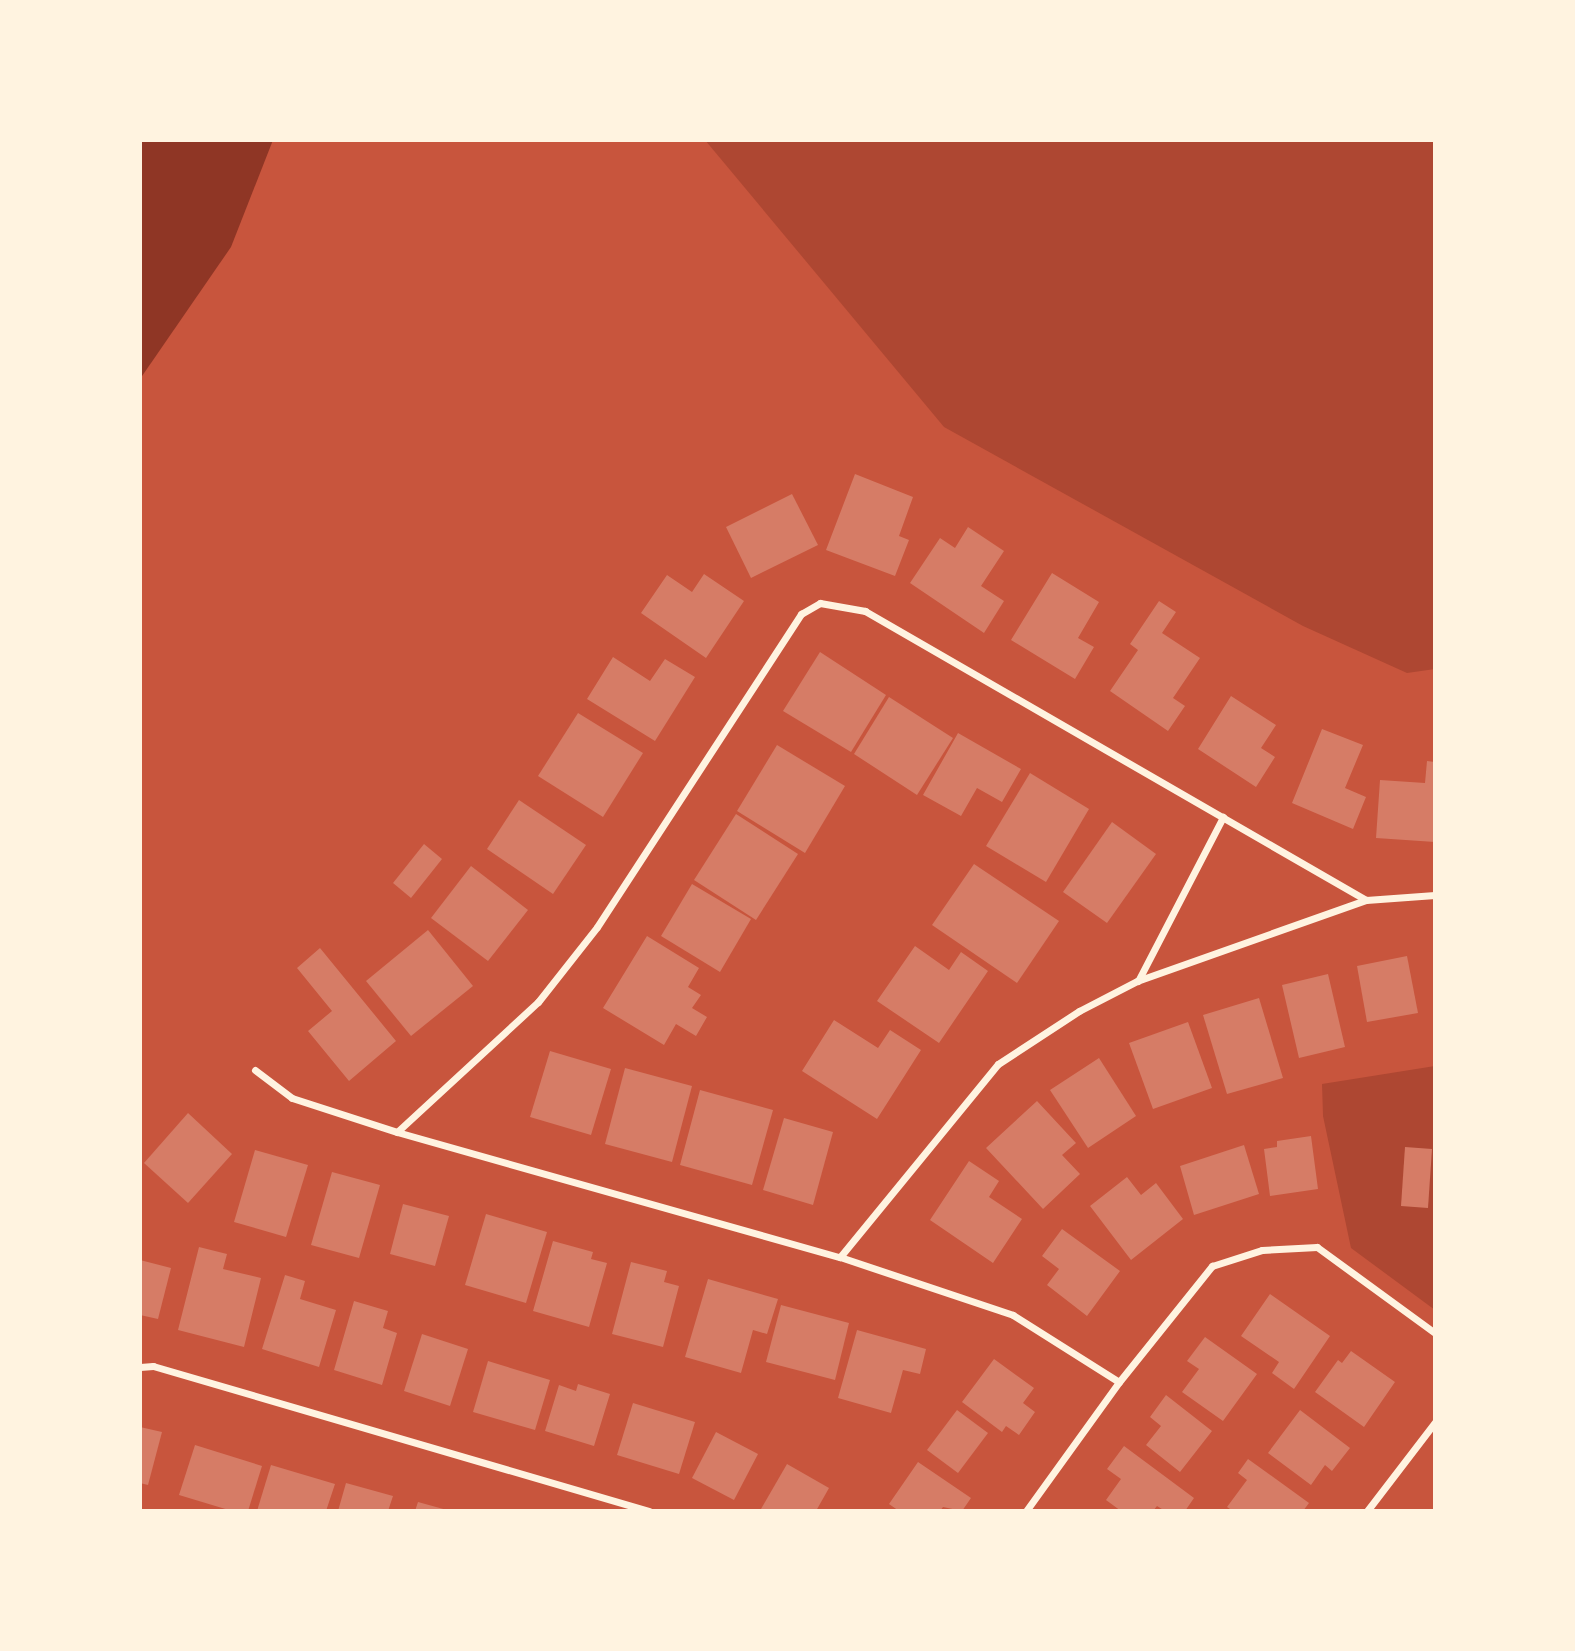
<!DOCTYPE html>
<style>
body{margin:0}
#map{position:relative;width:1575px;height:1651px;overflow:hidden;background:#c8553d;font-family:"DM Sans",sans-serif}
div>[style]{position:absolute}
[style*='--x']{left:calc(var(--x)*1px);top:calc(var(--y)*1px);width:calc(var(--w)*1px);rotate:calc(var(--a)*1deg)}
.green>*{inset:0;background:#ae4732}
.water>*{inset:0;background:#8f3625}
.building>*{inset:0;background:#d67c66}
.minor>*{height:7px;margin:-3.5px;padding:0 3.5px;transform-origin:3.5px;border-radius:3.5px;background:#fff3e0}
span{translate:-50% -50%;white-space:nowrap;text-align:center;line-height:1.15;-webkit-text-stroke:7px #fff3e0;paint-order:stroke}
.frame{position:absolute;inset:0;border:142px solid #fff3e0;pointer-events:none}
</style>
<div id="map">
<div class="green">
<i style="clip-path:polygon(705px 140px,1435px 140px,1435px 669px,1407px 673px,1303px 626px,944px 427px)"></i>
<i style="clip-path:polygon(1435px 1066px,1435px 1310px,1351px 1248px,1323px 1116px,1322px 1084px)"></i>
</div>
<div class="water">
<i style="clip-path:polygon(140px 140px,273px 140px,231px 247px,140px 379px)"></i>
</div>
<div class="building">
<i style="clip-path:polygon(855px 474px,913px 497px,899px 536px,909px 540px,895px 576px,826px 550px)"></i>
<i style="clip-path:polygon(792px 494px,818px 545px,751px 578px,726px 527px)"></i>
<i style="clip-path:polygon(968px 527px,1004px 551px,981px 586px,1004px 601px,984px 633px,910px 583px,940px 538px,955px 548px)"></i>
<i style="clip-path:polygon(1052px 573px,1099px 602px,1078px 638px,1094px 647px,1075px 679px,1011px 640px)"></i>
<i style="clip-path:polygon(704px 574px,744px 601px,706px 658px,641px 613px,667px 575px,692px 592px)"></i>
<i style="clip-path:polygon(1159px 601px,1176px 612px,1162px 633px,1200px 658px,1173px 698px,1185px 706px,1168px 731px,1110px 691px,1138px 650px,1130px 644px)"></i>
<i style="clip-path:polygon(820px 652px,886px 695px,851px 752px,783px 711px)"></i>
<i style="clip-path:polygon(613px 657px,650px 681px,665px 659px,695px 677px,655px 741px,587px 699px)"></i>
<i style="clip-path:polygon(1231px 696px,1276px 725px,1261px 748px,1275px 757px,1256px 787px,1198px 749px)"></i>
<i style="clip-path:polygon(889px 697px,953px 738px,917px 795px,854px 754px)"></i>
<i style="clip-path:polygon(578px 713px,643px 753px,603px 817px,538px 776px)"></i>
<i style="clip-path:polygon(1322px 729px,1363px 745px,1345px 788px,1366px 797px,1353px 829px,1292px 803px)"></i>
<i style="clip-path:polygon(958px 733px,1021px 769px,1002px 802px,977px 788px,961px 816px,923px 795px)"></i>
<i style="clip-path:polygon(777px 745px,845px 786px,805px 853px,737px 811px)"></i>
<i style="clip-path:polygon(1427px 761px,1435px 762px,1435px 842px,1376px 838px,1380px 780px,1425px 783px)"></i>
<i style="clip-path:polygon(1030px 773px,1089px 809px,1046px 882px,986px 846px)"></i>
<i style="clip-path:polygon(519px 800px,586px 845px,553px 894px,487px 849px)"></i>
<i style="clip-path:polygon(736px 814px,798px 854px,756px 920px,694px 880px)"></i>
<i style="clip-path:polygon(1112px 822px,1156px 854px,1107px 923px,1063px 892px)"></i>
<i style="clip-path:polygon(424px 844px,442px 859px,411px 898px,393px 883px)"></i>
<i style="clip-path:polygon(974px 864px,1059px 921px,1017px 983px,932px 925px)"></i>
<i style="clip-path:polygon(471px 866px,528px 910px,488px 961px,431px 918px)"></i>
<i style="clip-path:polygon(692px 884px,751px 919px,720px 972px,661px 936px)"></i>
<i style="clip-path:polygon(428px 930px,473px 986px,411px 1036px,366px 981px)"></i>
<i style="clip-path:polygon(647px 936px,699px 968px,688px 987px,701px 995px,692px 1008px,707px 1017px,696px 1036px,676px 1024px,664px 1045px,603px 1008px)"></i>
<i style="clip-path:polygon(915px 946px,949px 970px,961px 952px,988px 971px,939px 1043px,877px 1001px)"></i>
<i style="clip-path:polygon(320px 948px,396px 1041px,349px 1081px,308px 1031px,332px 1011px,297px 968px)"></i>
<i style="clip-path:polygon(1407px 956px,1418px 1013px,1367px 1022px,1357px 966px)"></i>
<i style="clip-path:polygon(1328px 974px,1345px 1047px,1299px 1058px,1282px 985px)"></i>
<i style="clip-path:polygon(1259px 998px,1283px 1078px,1227px 1094px,1203px 1015px)"></i>
<i style="clip-path:polygon(834px 1020px,878px 1048px,890px 1030px,921px 1050px,877px 1119px,802px 1071px)"></i>
<i style="clip-path:polygon(1188px 1022px,1212px 1088px,1153px 1109px,1129px 1043px)"></i>
<i style="clip-path:polygon(550px 1051px,611px 1069px,591px 1135px,530px 1117px)"></i>
<i style="clip-path:polygon(1099px 1058px,1136px 1116px,1088px 1148px,1050px 1090px)"></i>
<i style="clip-path:polygon(625px 1068px,692px 1086px,672px 1162px,605px 1144px)"></i>
<i style="clip-path:polygon(700px 1090px,773px 1110px,752px 1185px,680px 1165px)"></i>
<i style="clip-path:polygon(1037px 1101px,1076px 1143px,1062px 1155px,1080px 1174px,1043px 1209px,986px 1148px)"></i>
<i style="clip-path:polygon(188px 1113px,232px 1154px,188px 1203px,144px 1163px)"></i>
<i style="clip-path:polygon(784px 1118px,833px 1132px,813px 1205px,763px 1190px)"></i>
<i style="clip-path:polygon(1311px 1136px,1318px 1189px,1270px 1196px,1264px 1149px,1277px 1147px,1277px 1141px)"></i>
<i style="clip-path:polygon(1244px 1145px,1259px 1194px,1194px 1215px,1180px 1166px)"></i>
<i style="clip-path:polygon(1405px 1147px,1432px 1149px,1428px 1208px,1401px 1206px)"></i>
<i style="clip-path:polygon(255px 1150px,308px 1165px,286px 1237px,234px 1222px)"></i>
<i style="clip-path:polygon(969px 1161px,999px 1181px,989px 1197px,1022px 1219px,993px 1263px,930px 1220px)"></i>
<i style="clip-path:polygon(332px 1172px,380px 1185px,359px 1258px,311px 1245px)"></i>
<i style="clip-path:polygon(1127px 1177px,1141px 1195px,1156px 1183px,1183px 1219px,1131px 1260px,1090px 1206px)"></i>
<i style="clip-path:polygon(403px 1204px,449px 1216px,435px 1266px,390px 1254px)"></i>
<i style="clip-path:polygon(486px 1214px,547px 1232px,526px 1303px,465px 1285px)"></i>
<i style="clip-path:polygon(1062px 1229px,1120px 1271px,1087px 1316px,1047px 1285px,1059px 1269px,1042px 1256px)"></i>
<i style="clip-path:polygon(553px 1241px,593px 1252px,591px 1259px,607px 1263px,589px 1327px,533px 1311px)"></i>
<i style="clip-path:polygon(199px 1247px,227px 1254px,223px 1269px,261px 1278px,244px 1347px,178px 1330px)"></i>
<i style="clip-path:polygon(140px 1260px,171px 1268px,158px 1319px,140px 1315px)"></i>
<i style="clip-path:polygon(631px 1262px,667px 1271px,664px 1282px,679px 1286px,663px 1347px,612px 1334px)"></i>
<i style="clip-path:polygon(285px 1275px,305px 1281px,300px 1299px,336px 1310px,319px 1367px,262px 1349px)"></i>
<i style="clip-path:polygon(708px 1279px,778px 1299px,767px 1334px,753px 1330px,741px 1373px,685px 1357px)"></i>
<i style="clip-path:polygon(1270px 1294px,1330px 1336px,1294px 1389px,1272px 1373px,1279px 1362px,1241px 1336px)"></i>
<i style="clip-path:polygon(354px 1301px,388px 1311px,383px 1328px,397px 1333px,382px 1385px,334px 1370px)"></i>
<i style="clip-path:polygon(781px 1305px,849px 1323px,835px 1380px,766px 1362px)"></i>
<i style="clip-path:polygon(857px 1330px,926px 1349px,920px 1374px,903px 1370px,891px 1413px,838px 1398px)"></i>
<i style="clip-path:polygon(422px 1334px,468px 1349px,450px 1406px,404px 1391px)"></i>
<i style="clip-path:polygon(1205px 1337px,1257px 1374px,1223px 1421px,1182px 1392px,1199px 1369px,1187px 1361px)"></i>
<i style="clip-path:polygon(1351px 1351px,1395px 1382px,1364px 1427px,1315px 1392px,1338px 1360px,1342px 1363px)"></i>
<i style="clip-path:polygon(994px 1359px,1034px 1388px,1023px 1403px,1035px 1412px,1019px 1435px,1006px 1426px,1002px 1432px,962px 1402px)"></i>
<i style="clip-path:polygon(488px 1361px,550px 1380px,535px 1430px,473px 1412px)"></i>
<i style="clip-path:polygon(578px 1384px,610px 1394px,594px 1446px,545px 1431px,559px 1385px,576px 1391px)"></i>
<i style="clip-path:polygon(1166px 1395px,1212px 1431px,1180px 1472px,1146px 1445px,1161px 1426px,1150px 1417px)"></i>
<i style="clip-path:polygon(633px 1403px,695px 1422px,679px 1474px,617px 1455px)"></i>
<i style="clip-path:polygon(957px 1410px,988px 1433px,958px 1473px,927px 1450px)"></i>
<i style="clip-path:polygon(1300px 1410px,1350px 1448px,1332px 1471px,1325px 1465px,1311px 1485px,1268px 1453px)"></i>
<i style="clip-path:polygon(140px 1427px,162px 1432px,148px 1485px,140px 1483px)"></i>
<i style="clip-path:polygon(716px 1432px,758px 1454px,734px 1500px,692px 1478px)"></i>
<i style="clip-path:polygon(195px 1445px,262px 1466px,248px 1511px,232px 1511px,179px 1495px)"></i>
<i style="clip-path:polygon(1124px 1446px,1194px 1498px,1185px 1511px,1165px 1511px,1157px 1506px,1153px 1511px,1121px 1511px,1106px 1500px,1121px 1479px,1107px 1469px)"></i>
<i style="clip-path:polygon(1248px 1459px,1309px 1503px,1303px 1511px,1233px 1511px,1227px 1507px,1247px 1480px,1238px 1473px)"></i>
<i style="clip-path:polygon(918px 1462px,971px 1498px,962px 1511px,943px 1507px,940px 1511px,899px 1511px,889px 1504px)"></i>
<i style="clip-path:polygon(787px 1464px,829px 1488px,816px 1511px,761px 1509px)"></i>
<i style="clip-path:polygon(271px 1465px,335px 1484px,326px 1511px,257px 1511px)"></i>
<i style="clip-path:polygon(346px 1483px,393px 1496px,388px 1511px,338px 1511px)"></i>
<i style="clip-path:polygon(418px 1502px,447px 1510px,447px 1511px,415px 1511px)"></i>
</div>
<div class="minor">
<i style="--x:1138;--y:981;--w:185;--a:-62.6"></i>
<i style="--x:255;--y:1070;--w:46;--a:37.1"></i>
<i style="--x:292;--y:1098;--w:110;--a:17.9"></i>
<i style="--x:397;--y:1132;--w:460;--a:15.8"></i>
<i style="--x:840;--y:1257;--w:182;--a:18.5"></i>
<i style="--x:1013;--y:1315;--w:125;--a:32.3"></i>
<i style="--x:397;--y:1132;--w:192;--a:-42.7"></i>
<i style="--x:538;--y:1002;--w:95;--a:-51.8"></i>
<i style="--x:597;--y:927;--w:374;--a:-56.9"></i>
<i style="--x:801;--y:614;--w:22;--a:-30"></i>
<i style="--x:820;--y:603;--w:46;--a:10.1"></i>
<i style="--x:865;--y:611;--w:578;--a:29.98"></i>
<i style="--x:1366;--y:900;--w:69;--a:-4.1"></i>
<i style="--x:840;--y:1257;--w:249;--a:-50.7"></i>
<i style="--x:998;--y:1064;--w:97;--a:-33.2"></i>
<i style="--x:1079;--y:1011;--w:65;--a:-27.3"></i>
<i style="--x:1137;--y:981;--w:243;--a:-19.5"></i>
<i style="--x:140;--y:1367;--w:13;--a:-4"></i>
<i style="--x:153;--y:1366;--w:517;--a:16.3"></i>
<i style="--x:1026;--y:1511;--w:159;--a:-54.2"></i>
<i style="--x:1119;--y:1382;--w:149;--a:-51.3"></i>
<i style="--x:1212;--y:1266;--w:52;--a:-17.7"></i>
<i style="--x:1262;--y:1250;--w:55;--a:-3.1"></i>
<i style="--x:1317;--y:1247;--w:146;--a:36.1"></i>
<i style="--x:1367;--y:1511;--w:112;--a:-52.6"></i>
</div>
<div class="frame"></div>
</div>
